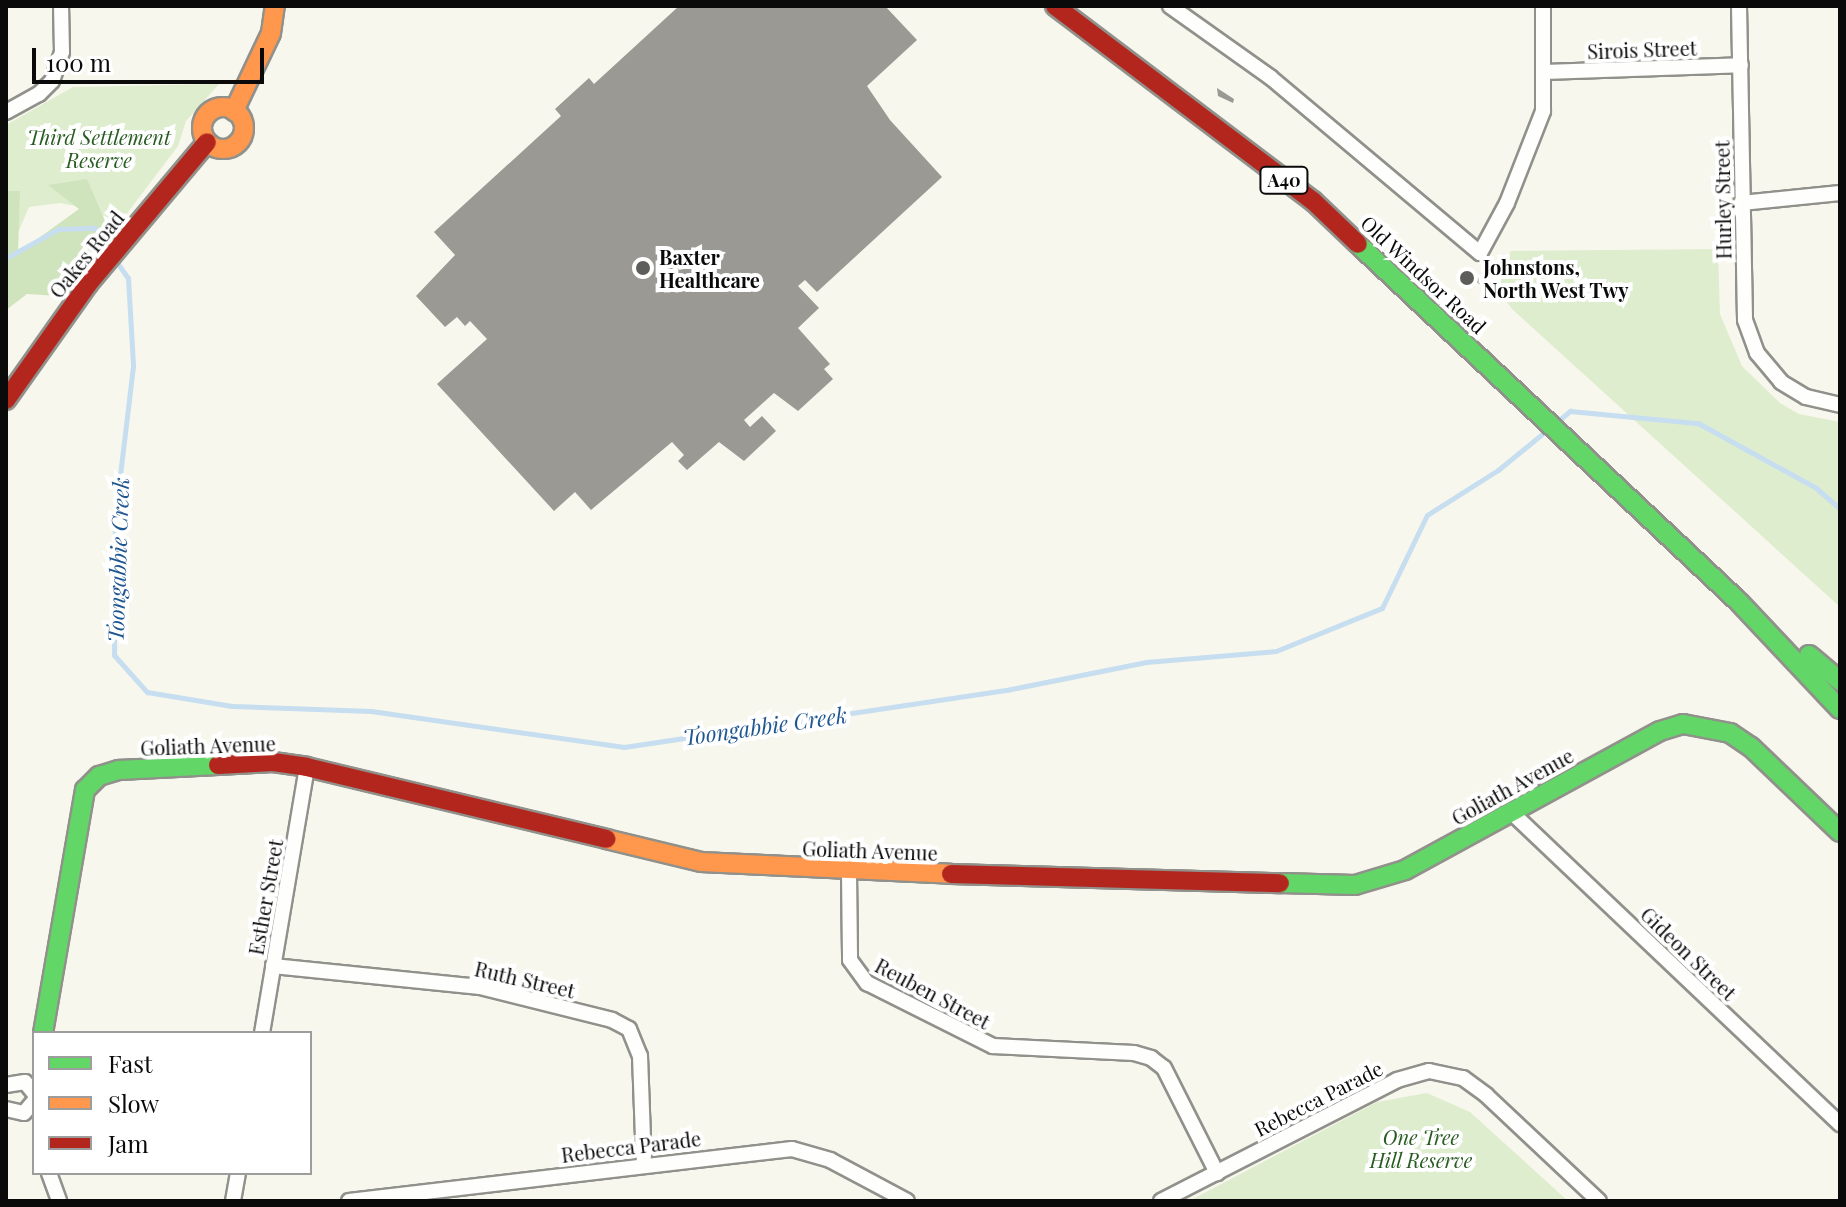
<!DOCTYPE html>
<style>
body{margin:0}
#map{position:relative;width:1846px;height:1207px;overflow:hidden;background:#f8f7ed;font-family:"Playfair Display",serif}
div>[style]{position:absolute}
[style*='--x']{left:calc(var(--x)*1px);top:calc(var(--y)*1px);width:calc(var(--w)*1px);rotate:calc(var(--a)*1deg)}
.green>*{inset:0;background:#dfedcf}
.forest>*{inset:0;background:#cfe3bd}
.stream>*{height:5px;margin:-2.5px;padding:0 2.5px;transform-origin:2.5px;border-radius:2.5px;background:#c6deef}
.building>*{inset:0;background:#9a9993}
.roads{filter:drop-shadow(2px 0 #91918c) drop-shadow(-2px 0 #91918c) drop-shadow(0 2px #91918c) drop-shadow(0 -2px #91918c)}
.street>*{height:14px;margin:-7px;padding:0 7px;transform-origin:7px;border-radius:7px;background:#fefefc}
.fast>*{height:18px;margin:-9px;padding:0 9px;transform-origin:9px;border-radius:9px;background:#63d668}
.slow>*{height:18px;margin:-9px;padding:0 9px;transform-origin:9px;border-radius:9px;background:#ff974d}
.slow>.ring{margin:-9px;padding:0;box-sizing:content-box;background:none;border:18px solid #ff974d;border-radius:50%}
.jam>*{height:18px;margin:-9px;padding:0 9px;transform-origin:9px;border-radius:9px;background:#b3261e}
.dots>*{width:22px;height:22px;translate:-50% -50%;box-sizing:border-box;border:4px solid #fff;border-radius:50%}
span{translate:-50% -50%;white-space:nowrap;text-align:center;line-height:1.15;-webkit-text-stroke:8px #fff;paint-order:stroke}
.shield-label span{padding:2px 6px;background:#fff;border:2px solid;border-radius:6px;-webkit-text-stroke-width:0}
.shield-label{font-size:18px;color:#0a0a0a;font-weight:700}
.street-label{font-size:20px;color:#0a0a0a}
.park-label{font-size:20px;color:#285b21;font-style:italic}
.poi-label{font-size:20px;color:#0a0a0a;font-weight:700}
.left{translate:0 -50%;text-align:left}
.water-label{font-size:22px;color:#1f5690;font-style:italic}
.frame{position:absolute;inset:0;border:8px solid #0a0a0a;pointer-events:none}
.legend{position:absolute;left:32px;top:1031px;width:280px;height:144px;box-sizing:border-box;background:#fff;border:2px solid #9d9d9d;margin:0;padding:10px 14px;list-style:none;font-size:24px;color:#0a0a0a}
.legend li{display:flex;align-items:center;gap:16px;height:40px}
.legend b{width:40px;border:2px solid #9d9d9d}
.scale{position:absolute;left:32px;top:48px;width:232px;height:36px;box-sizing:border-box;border:4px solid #0a0a0a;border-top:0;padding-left:10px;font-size:24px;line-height:28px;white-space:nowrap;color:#0a0a0a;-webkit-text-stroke:6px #fff;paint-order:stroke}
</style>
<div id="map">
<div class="green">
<i style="clip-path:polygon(219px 84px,186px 121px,178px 146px,119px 224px,91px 209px,60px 203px,29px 207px,6px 261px,6px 125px,73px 87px)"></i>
<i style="clip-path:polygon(1718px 249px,1720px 314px,1742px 366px,1780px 403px,1799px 414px,1840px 422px,1840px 607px,1512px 309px,1492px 282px,1511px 251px)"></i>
<i style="clip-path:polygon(1427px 1093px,1470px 1112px,1568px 1201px,1189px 1201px,1377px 1102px)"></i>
</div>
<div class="forest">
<i style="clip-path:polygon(87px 179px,109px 230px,58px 296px,27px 294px,6px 310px,6px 191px,20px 191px,18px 253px,79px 209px,48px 185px)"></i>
</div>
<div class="stream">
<i style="--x:6;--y:258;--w:60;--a:-29.1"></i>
<i style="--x:58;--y:229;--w:37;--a:-2"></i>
<i style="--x:95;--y:228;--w:25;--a:58"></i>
<i style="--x:116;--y:261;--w:21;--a:55"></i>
<i style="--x:128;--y:278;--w:88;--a:86.7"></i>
<i style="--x:133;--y:366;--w:153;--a:96.8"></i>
<i style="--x:115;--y:518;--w:137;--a:90.4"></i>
<i style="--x:114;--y:655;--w:50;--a:48.3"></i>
<i style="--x:147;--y:692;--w:86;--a:9.4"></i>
<i style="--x:232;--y:706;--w:139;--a:2.1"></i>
<i style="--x:371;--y:711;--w:256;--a:8.1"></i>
<i style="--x:624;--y:747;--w:391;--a:-8.5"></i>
<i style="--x:1011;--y:689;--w:138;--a:-11.3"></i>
<i style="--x:1146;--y:662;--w:130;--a:-4.8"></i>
<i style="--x:1276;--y:651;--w:114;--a:-22.1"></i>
<i style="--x:1382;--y:608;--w:103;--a:-64.2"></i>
<i style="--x:1427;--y:515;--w:84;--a:-32.4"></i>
<i style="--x:1498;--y:470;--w:63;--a:-39.2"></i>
<i style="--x:1558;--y:421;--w:16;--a:-40"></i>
<i style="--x:1570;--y:411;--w:129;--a:5.4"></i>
<i style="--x:1698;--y:423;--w:135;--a:28.8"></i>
<i style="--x:1816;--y:488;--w:32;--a:41"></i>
</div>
<div class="building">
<i style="clip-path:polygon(679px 6px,885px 6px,917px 40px,867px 86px,890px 120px,942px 177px,817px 292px,805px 280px,798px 286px,819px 308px,798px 328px,830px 364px,824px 369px,833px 379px,798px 411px,774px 393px,744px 420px,750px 427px,762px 416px,776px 431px,744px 461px,719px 442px,687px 470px,678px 461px,684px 455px,672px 442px,591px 510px,575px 492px,554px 511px,437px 384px,487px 339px,470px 321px,465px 326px,457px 317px,445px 327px,416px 296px,455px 255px,434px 232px,561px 116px,555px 109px,589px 78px,594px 84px)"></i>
<i style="clip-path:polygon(1217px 88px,1234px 99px,1233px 103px,1218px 96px)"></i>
<i style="clip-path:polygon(1472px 273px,1488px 285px,1487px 289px,1469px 277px)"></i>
</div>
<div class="roads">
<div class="street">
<i style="--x:1170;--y:6;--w:123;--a:35.4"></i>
<i style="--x:1270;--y:77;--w:274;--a:40"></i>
<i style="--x:1480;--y:253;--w:57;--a:-61.6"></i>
<i style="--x:1507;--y:203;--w:99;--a:-68.6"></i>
<i style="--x:1543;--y:111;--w:105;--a:-90"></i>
<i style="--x:1739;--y:6;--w:314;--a:88.9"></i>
<i style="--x:1745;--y:320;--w:35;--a:70"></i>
<i style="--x:1757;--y:353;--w:38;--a:50"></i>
<i style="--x:1781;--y:382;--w:29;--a:31"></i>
<i style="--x:1806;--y:397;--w:35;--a:13"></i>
<i style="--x:1544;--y:72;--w:197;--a:-2"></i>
<i style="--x:6;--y:112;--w:38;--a:-29"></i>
<i style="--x:39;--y:94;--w:18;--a:-45"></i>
<i style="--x:52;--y:81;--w:31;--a:-71"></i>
<i style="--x:62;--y:52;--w:46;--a:-91.2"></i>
<i style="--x:1741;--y:203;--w:100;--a:-5.8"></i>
<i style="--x:1510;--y:811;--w:455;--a:43.5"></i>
<i style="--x:849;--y:873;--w:87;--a:89.3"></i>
<i style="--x:850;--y:960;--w:29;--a:54"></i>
<i style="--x:867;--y:983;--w:141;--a:26.6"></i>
<i style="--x:993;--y:1046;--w:141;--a:2.8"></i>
<i style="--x:1134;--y:1053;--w:18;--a:16"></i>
<i style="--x:1151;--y:1058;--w:16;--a:38"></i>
<i style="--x:1164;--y:1068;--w:118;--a:63.2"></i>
<i style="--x:273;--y:966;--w:208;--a:5.8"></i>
<i style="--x:480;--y:987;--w:136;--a:14"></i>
<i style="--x:612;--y:1020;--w:19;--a:28"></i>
<i style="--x:629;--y:1029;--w:29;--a:68"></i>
<i style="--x:640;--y:1056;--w:108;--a:87.9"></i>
<i style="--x:262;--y:1033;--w:270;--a:-80.4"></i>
<i style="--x:6;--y:1085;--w:19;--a:-9"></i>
<i style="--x:25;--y:1082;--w:14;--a:51"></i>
<i style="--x:6;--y:1109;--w:18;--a:13"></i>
<i style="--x:24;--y:1113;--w:16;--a:-50"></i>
<i style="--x:49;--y:1173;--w:30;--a:70"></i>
<i style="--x:233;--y:1201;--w:28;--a:-80"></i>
<i style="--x:349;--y:1201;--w:446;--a:-6.7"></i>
<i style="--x:792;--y:1149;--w:40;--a:16"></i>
<i style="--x:830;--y:1160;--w:87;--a:28"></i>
<i style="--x:1161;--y:1201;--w:265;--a:-27.1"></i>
<i style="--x:1397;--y:1080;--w:33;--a:-16"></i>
<i style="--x:1429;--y:1071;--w:35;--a:12"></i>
<i style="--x:1463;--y:1078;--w:29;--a:36"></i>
<i style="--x:1486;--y:1095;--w:155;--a:43.2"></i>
</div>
<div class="fast">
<i style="--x:1358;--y:244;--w:523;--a:43.22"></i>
<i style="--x:1739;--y:602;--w:147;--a:46.7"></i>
<i style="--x:1809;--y:655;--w:40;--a:40"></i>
<i style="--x:1280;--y:883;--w:75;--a:1.5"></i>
<i style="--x:1355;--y:885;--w:52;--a:-16.7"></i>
<i style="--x:1405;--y:870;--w:290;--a:-28.6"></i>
<i style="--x:1660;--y:731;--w:24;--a:-17"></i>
<i style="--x:1683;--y:724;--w:48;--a:10.8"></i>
<i style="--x:1730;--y:733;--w:25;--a:34"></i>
<i style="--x:1751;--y:747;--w:123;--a:43.7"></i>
<i style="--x:43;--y:1033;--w:247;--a:-80.2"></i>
<i style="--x:85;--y:790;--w:20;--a:-45"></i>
<i style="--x:99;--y:776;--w:21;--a:-17"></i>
<i style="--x:119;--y:770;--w:99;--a:-2.9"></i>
</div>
<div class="slow">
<i class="ring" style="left:202px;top:107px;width:24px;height:24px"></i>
<i style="--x:234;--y:111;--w:86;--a:-64.6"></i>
<i style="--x:271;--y:33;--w:27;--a:-82"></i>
<i style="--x:606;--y:839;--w:98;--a:13.6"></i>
<i style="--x:701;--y:862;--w:250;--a:2.7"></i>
</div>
<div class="jam">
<i style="--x:1055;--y:6;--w:323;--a:37.1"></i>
<i style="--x:1313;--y:201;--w:62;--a:43.7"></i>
<i style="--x:6;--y:400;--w:142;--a:-54.7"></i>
<i style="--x:88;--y:284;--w:185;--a:-50"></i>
<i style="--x:218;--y:765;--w:55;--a:-3.1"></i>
<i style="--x:273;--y:762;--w:34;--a:8"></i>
<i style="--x:307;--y:767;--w:308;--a:13.5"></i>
<i style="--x:951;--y:874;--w:329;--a:1.6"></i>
</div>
</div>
<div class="dots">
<i style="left:643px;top:268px;background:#5d5d59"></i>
<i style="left:1467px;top:278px;background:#5d5d59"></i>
</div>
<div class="shield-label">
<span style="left:1284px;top:180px">A40</span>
</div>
<div class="street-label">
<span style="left:1642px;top:49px;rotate:-2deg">Sirois Street</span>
<span style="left:1722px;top:200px;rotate:-91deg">Hurley Street</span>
<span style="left:86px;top:254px;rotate:-51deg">Oakes Road</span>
<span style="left:1424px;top:274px;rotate:43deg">Old Windsor Road</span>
<span style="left:208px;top:745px;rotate:-2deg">Goliath Avenue</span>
<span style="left:1512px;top:786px;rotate:-29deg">Goliath Avenue</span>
<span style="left:870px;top:850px;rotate:2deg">Goliath Avenue</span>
<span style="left:265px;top:897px;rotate:-80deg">Esther Street</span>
<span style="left:1689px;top:953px;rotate:44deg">Gideon Street</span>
<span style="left:525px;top:979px;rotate:13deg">Ruth Street</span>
<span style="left:933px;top:993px;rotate:28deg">Reuben Street</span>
<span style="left:1318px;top:1098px;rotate:-27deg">Rebecca Parade</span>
<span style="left:631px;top:1146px;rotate:-7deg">Rebecca Parade</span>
</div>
<div class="park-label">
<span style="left:99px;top:148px">Third Settlement<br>Reserve</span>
<span style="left:1421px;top:1148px">One Tree<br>Hill Reserve</span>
</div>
<div class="poi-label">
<span class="left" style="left:659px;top:268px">Baxter<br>Healthcare</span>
<span class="left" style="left:1483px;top:278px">Johnstons,<br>North West Twy</span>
</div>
<div class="water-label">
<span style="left:118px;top:560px;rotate:-88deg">Toongabbie Creek</span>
<span style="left:765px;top:726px;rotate:-8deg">Toongabbie Creek</span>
</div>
<div class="frame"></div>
<ul class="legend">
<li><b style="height:10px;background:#63d668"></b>Fast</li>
<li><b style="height:10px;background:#ff974d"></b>Slow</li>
<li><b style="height:10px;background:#b3261e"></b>Jam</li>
</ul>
<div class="scale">100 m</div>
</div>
